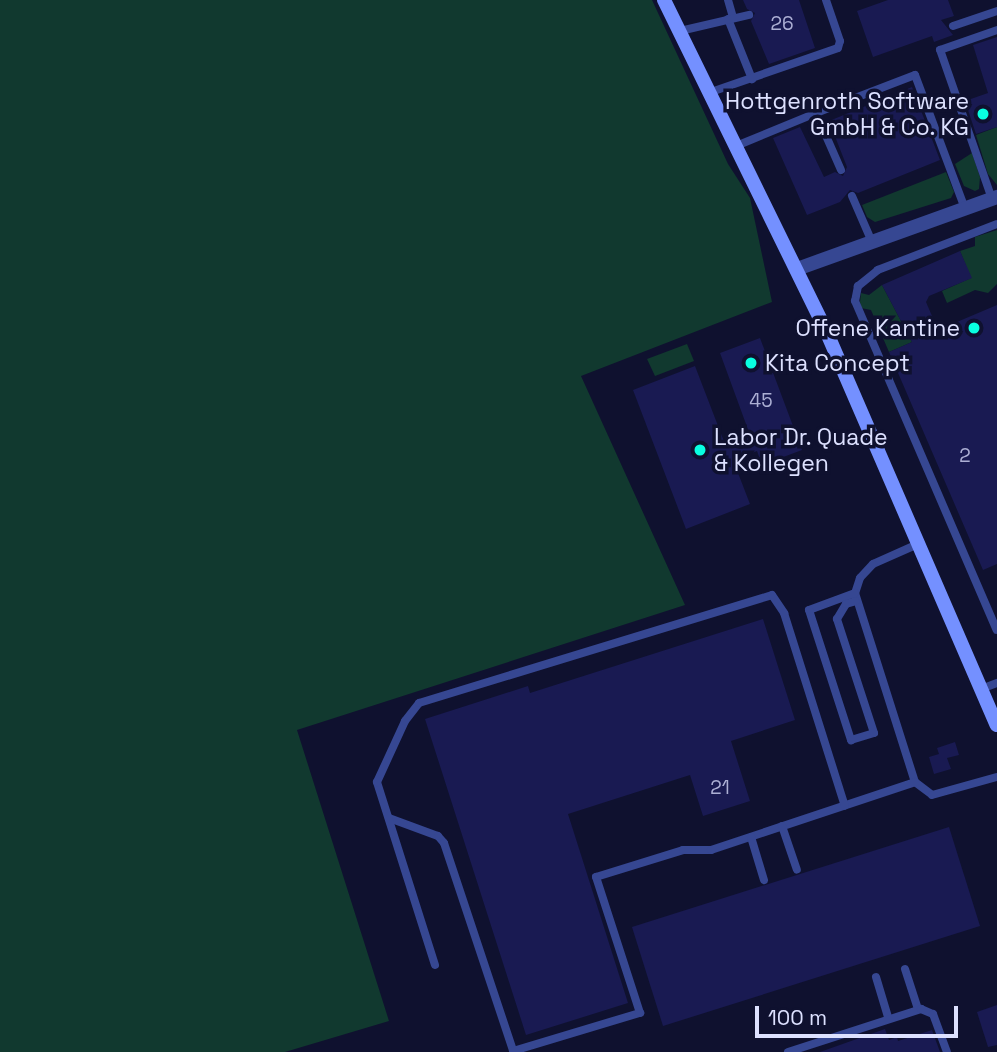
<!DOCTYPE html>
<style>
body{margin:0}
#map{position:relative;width:997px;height:1052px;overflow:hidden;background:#0f112f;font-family:"Space Grotesk",sans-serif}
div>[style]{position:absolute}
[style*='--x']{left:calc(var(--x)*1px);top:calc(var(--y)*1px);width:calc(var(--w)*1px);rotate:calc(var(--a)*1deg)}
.green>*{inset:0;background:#11392f}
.building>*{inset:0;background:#191a52}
.lane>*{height:8px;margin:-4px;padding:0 4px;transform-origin:4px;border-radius:4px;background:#364792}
.street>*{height:14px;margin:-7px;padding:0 7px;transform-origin:7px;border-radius:7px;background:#364792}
.secondary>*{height:14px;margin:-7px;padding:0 7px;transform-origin:7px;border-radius:7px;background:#7490ff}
.dots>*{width:19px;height:19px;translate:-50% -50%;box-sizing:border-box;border:4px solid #0f112f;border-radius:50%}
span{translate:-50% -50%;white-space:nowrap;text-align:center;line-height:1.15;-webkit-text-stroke:7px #0f112f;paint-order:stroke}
.number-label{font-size:19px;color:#acafd4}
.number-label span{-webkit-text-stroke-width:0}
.poi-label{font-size:23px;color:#dde1ff}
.right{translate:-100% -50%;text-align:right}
.left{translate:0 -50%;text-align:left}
.scale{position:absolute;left:755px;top:1006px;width:203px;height:32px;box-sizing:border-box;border:4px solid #dde1ff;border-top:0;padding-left:9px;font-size:21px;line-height:24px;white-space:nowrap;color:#dde1ff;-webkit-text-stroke:5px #0f112f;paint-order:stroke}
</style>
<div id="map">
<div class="green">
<i style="clip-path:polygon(0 0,652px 0,728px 164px,750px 198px,772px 302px,581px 376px,685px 605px,297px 730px,389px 1021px,285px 1052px,0 1052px)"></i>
<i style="clip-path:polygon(997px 127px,997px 185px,988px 174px,976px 135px)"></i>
<i style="clip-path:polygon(972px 153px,980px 177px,979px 189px,975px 191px,964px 186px,955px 164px)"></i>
<i style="clip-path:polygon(946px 172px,954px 192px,951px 198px,875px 222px,867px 217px,862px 205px)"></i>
<i style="clip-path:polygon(997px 230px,997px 284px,988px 293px,975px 290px,947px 303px,942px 291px,971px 278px,960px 251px,975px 246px,975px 237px)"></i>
<i style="clip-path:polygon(882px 285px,912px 342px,889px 352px,871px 310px,861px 308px,860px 302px,861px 293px,869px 295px)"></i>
<i style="clip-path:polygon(687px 344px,694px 361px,655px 376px,647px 359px)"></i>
</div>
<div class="building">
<i style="clip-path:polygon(743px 0,799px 0,815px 48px,769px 64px,751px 21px,755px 13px,747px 9px)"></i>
<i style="clip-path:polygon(888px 0,948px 0,954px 16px,941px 20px,953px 35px,934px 42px,932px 36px,873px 57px,857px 11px)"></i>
<i style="clip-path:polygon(997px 37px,997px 127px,976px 134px,965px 101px,988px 93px,973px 45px)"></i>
<i style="clip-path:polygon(912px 87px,940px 160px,858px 193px,850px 190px,840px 202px,807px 215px,773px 138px,800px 127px,824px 177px,835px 172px,843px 176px,847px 167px,829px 121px)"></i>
<i style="clip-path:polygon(960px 251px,972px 278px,929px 296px,926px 302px,938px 330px,997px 305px,997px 564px,983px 570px,889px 352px,912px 342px,882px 285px)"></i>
<i style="clip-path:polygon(760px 338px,802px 450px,762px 465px,757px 451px,733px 460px,750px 504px,686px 529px,633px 390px,695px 366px,725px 444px,750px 435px,720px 353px)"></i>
<i style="clip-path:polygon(763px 619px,795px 720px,731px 741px,750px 801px,703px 816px,690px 775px,568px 814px,628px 1003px,526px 1035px,425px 719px,528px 686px,530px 693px)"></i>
<i style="clip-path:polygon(955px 742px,959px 755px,947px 758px,951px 769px,934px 774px,929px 757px,939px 754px,937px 748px)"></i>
<i style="clip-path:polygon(949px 827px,980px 926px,663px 1026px,632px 927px)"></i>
<i style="clip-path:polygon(997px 1005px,997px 1045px,988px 1047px,977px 1012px)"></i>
<i style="clip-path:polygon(885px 1029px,889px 1040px,897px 1037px,898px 1041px,932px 1030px,940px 1052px,820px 1052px)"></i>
</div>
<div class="lane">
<i style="--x:728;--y:0;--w:19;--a:74"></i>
<i style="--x:728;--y:19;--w:65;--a:68.2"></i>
<i style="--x:953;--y:26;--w:46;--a:-18.8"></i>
<i style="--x:680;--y:31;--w:71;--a:-13.1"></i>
<i style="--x:711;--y:92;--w:134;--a:-19.1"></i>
<i style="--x:838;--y:48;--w:7;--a:-74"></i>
<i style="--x:840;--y:41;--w:43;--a:-108.9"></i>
<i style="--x:736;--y:146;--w:87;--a:-22.4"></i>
<i style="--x:841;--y:170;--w:62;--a:-113.7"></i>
<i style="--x:816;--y:113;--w:106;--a:-21"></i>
<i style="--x:915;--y:75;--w:143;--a:69.5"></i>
<i style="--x:852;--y:196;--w:50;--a:66.5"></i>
<i style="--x:992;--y:199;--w:158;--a:-109.2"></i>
<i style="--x:940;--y:50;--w:60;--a:-19.3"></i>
<i style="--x:997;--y:224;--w:128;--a:158.9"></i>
<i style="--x:878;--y:270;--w:26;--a:141"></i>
<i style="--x:858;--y:286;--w:15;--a:101"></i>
<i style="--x:855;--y:301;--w:358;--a:66.7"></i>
<i style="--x:918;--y:544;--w:49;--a:156"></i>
<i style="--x:873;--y:564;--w:19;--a:133"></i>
<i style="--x:860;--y:578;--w:16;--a:108"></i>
<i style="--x:855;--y:593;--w:198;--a:72.4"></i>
<i style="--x:915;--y:782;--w:21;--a:37"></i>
<i style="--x:932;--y:795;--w:67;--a:-15.5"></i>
<i style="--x:855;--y:593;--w:49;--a:159.7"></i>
<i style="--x:809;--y:610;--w:137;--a:72.1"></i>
<i style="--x:851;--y:740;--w:24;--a:-17"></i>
<i style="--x:874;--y:733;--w:120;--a:-108"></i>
<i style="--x:837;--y:619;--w:17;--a:-59"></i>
<i style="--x:846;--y:604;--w:10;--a:-17"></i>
<i style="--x:981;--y:689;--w:17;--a:-21"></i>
<i style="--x:389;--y:818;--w:52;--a:20.2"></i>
<i style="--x:438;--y:836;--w:9;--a:49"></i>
<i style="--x:444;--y:843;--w:219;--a:71.6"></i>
<i style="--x:513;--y:1051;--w:133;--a:-16.7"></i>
<i style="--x:640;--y:1013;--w:143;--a:-107.9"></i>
<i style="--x:596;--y:877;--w:91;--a:-17.2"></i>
<i style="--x:683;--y:850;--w:28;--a:0"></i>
<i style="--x:711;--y:850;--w:215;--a:-18.4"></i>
<i style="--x:782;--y:826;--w:46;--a:71.2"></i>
<i style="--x:751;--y:837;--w:45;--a:73.2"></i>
<i style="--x:435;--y:965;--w:192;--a:-107.6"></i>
<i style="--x:377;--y:782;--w:67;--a:-65.3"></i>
<i style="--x:405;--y:721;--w:23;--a:-52"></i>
<i style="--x:419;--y:703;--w:369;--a:-17"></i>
<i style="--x:772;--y:595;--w:22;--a:56"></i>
<i style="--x:784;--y:613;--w:202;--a:72.5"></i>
<i style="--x:905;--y:969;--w:42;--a:72"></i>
<i style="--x:876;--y:977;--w:42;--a:73.3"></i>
<i style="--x:788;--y:1052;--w:140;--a:-17.9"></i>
<i style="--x:921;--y:1009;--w:13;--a:23"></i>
<i style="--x:933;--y:1014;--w:40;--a:69.8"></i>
</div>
<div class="street">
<i style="--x:797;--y:269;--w:213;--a:-19.8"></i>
</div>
<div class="secondary">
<i style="--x:664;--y:0;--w:371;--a:63.9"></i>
<i style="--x:827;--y:333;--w:427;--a:66.6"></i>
</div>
<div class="dots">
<i style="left:983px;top:114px;background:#09ffe1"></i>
<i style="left:974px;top:328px;background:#09ffe1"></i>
<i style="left:751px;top:363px;background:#09ffe1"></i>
<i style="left:700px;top:450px;background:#09ffe1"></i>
</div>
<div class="number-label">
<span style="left:782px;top:24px">26</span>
<span style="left:761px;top:401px">45</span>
<span style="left:965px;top:456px">2</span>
<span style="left:720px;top:788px">21</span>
</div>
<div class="poi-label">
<span class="right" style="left:969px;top:114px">Hottgenroth Software<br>GmbH &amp; Co. KG</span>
<span class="right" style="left:960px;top:328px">Offene Kantine</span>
<span class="left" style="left:765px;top:363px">Kita Concept</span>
<span class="left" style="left:714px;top:450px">Labor Dr. Quade<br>&amp; Kollegen</span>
</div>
<div class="scale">100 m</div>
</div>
